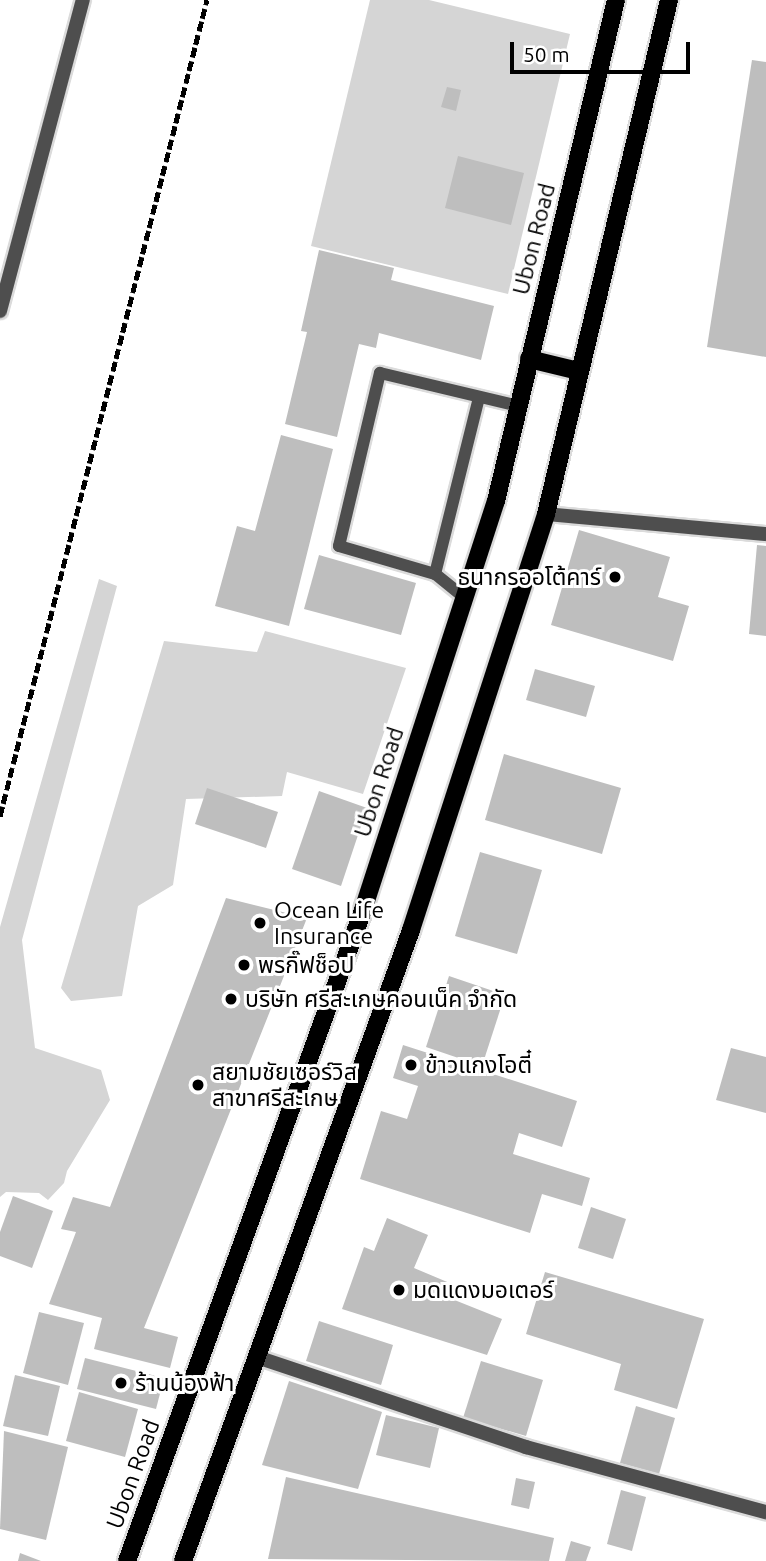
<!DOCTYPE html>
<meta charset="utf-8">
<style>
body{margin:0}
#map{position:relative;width:766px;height:1561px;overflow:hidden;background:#fff;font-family:Ubuntu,"Noto Sans Thai",sans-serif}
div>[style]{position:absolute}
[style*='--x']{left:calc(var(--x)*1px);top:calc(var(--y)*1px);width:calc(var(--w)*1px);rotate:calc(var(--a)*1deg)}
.green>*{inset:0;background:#d5d5d5}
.building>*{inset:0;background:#bebebe}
.roads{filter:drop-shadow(2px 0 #dbdbdb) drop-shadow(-2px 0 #dbdbdb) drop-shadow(0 2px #dbdbdb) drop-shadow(0 -2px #dbdbdb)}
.service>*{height:12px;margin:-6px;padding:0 6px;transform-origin:6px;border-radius:6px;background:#4e4e4e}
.minor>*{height:14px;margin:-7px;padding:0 7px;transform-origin:7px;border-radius:7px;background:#4e4e4e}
.primary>*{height:18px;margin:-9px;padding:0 9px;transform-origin:9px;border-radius:9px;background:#000}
.rail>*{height:5px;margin-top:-2.5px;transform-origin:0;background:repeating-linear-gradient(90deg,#000 0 10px,transparent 0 13.5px)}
.dots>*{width:19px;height:19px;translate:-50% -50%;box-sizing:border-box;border:4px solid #fff;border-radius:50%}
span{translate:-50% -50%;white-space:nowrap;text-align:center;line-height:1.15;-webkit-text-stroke:6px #fff;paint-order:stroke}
.street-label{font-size:23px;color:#000}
.poi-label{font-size:23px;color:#000}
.right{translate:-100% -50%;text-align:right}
.left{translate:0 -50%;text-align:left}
.scale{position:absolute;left:510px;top:42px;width:180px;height:32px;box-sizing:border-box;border:4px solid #000;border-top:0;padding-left:9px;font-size:21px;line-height:24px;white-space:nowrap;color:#000;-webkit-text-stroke:5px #fff;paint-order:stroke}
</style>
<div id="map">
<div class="green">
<i style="clip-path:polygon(370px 0,429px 0,570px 34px,508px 294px,311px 246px)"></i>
<i style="clip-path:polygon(99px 579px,117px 586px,22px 940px,35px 1048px,101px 1070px,110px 1100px,67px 1171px,64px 1183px,48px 1200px,39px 1193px,6px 1192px,0 1197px,0 927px)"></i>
<i style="clip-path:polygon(265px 631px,406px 668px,363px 794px,287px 772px,282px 796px,186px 799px,173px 885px,138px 906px,122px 996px,71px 1001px,61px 988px,164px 641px,257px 652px)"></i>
</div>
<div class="building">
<i style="clip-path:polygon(752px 60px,766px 62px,766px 357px,707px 347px)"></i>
<i style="clip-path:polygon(447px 87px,461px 90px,456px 111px,441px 107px)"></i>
<i style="clip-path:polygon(458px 156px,524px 173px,511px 225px,445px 208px)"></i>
<i style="clip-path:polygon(319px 250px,394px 268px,391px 280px,494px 306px,481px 360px,379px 333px,376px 348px,359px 344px,337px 437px,285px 424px,307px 332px,301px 331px)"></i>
<i style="clip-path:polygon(281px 435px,333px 449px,289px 626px,215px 606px,237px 526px,255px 531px)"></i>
<i style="clip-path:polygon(579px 530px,670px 557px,658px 597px,689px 606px,673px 661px,551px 625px)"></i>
<i style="clip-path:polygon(757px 545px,766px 546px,766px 636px,749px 634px)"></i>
<i style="clip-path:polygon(319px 555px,416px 583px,401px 635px,304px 609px)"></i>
<i style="clip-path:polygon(535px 669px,595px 686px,586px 717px,526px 700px)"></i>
<i style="clip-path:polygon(504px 754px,621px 788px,602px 854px,485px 820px)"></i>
<i style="clip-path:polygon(207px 788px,278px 812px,266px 848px,195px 824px)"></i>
<i style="clip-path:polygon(319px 791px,367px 808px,341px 886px,292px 869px)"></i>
<i style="clip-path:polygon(480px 852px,542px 870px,517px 954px,455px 936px)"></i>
<i style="clip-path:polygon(226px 898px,307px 918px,144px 1328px,178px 1337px,170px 1368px,94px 1349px,102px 1318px,49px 1304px,76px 1232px,61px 1229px,73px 1197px,110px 1207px)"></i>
<i style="clip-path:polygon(449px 976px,505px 995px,482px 1066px,426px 1047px)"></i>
<i style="clip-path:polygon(403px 1045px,577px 1101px,562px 1147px,519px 1133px,513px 1154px,590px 1178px,582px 1206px,542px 1194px,530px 1233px,360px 1179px,381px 1111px,407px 1119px,418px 1086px,393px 1078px)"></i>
<i style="clip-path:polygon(731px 1048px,766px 1057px,766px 1113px,716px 1100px)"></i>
<i style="clip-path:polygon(13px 1196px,53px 1211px,32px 1268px,0 1256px,0 1232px)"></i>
<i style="clip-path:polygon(591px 1207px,626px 1219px,613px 1259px,578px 1248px)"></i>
<i style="clip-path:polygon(387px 1218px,428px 1235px,414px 1268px,452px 1284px,447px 1297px,502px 1319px,487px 1355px,342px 1309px,364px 1247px,374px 1251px)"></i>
<i style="clip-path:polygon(545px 1272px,704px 1319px,677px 1409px,614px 1390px,621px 1364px,526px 1334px)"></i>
<i style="clip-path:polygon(39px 1312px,84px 1323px,68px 1385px,23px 1373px)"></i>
<i style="clip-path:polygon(319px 1321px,393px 1345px,381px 1385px,306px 1361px)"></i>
<i style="clip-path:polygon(85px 1358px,164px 1378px,156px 1409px,77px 1389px)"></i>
<i style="clip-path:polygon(481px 1361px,543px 1380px,526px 1436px,463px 1418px)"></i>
<i style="clip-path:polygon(15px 1375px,60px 1386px,48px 1436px,3px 1426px)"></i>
<i style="clip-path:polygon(289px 1381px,382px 1412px,358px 1489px,262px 1465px)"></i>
<i style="clip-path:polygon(79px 1392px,138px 1409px,125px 1457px,66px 1441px)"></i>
<i style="clip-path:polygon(636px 1406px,675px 1418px,659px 1474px,620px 1463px)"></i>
<i style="clip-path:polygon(386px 1415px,439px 1428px,430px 1468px,376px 1455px)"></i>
<i style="clip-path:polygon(4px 1431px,68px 1447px,46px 1540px,0 1529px)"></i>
<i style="clip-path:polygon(286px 1477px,554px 1538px,549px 1561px,268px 1559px)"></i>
<i style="clip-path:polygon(516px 1478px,535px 1482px,529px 1509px,511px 1505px)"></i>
<i style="clip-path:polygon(621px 1490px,646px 1497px,632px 1551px,607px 1544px)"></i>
<i style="clip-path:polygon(571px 1541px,591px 1547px,586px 1561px,565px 1561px)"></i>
<i style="clip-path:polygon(20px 1553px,41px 1561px,18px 1561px)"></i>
</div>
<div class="roads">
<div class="service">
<i style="--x:435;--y:574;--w:182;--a:-76"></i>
<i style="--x:465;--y:598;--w:38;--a:-141"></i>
<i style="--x:435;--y:574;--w:100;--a:-163.7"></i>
<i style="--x:339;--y:546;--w:178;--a:-76.7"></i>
<i style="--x:380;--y:373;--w:142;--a:13.4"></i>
</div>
<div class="minor">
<i style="--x:0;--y:311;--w:322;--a:-75.1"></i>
<i style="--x:546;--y:514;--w:221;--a:5.2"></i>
<i style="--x:257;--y:1357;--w:284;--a:18.5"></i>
<i style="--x:526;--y:1447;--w:249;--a:15.2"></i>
</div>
<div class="primary">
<i style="--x:529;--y:359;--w:51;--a:13.5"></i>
<i style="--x:127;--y:1561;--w:692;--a:-70.07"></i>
<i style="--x:363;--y:910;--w:430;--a:-72"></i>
<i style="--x:496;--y:501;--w:515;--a:-76.53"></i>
<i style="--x:183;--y:1561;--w:671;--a:-70.13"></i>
<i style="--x:411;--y:930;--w:437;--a:-72"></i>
<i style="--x:546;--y:514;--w:529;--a:-76.54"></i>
</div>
</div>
<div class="rail">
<i style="--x:0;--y:816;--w:842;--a:-75.77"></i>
</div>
<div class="dots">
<i style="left:615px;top:577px;background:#000"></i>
<i style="left:260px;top:923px;background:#000"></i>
<i style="left:244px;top:965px;background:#000"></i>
<i style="left:231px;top:999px;background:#000"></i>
<i style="left:411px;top:1065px;background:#000"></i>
<i style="left:198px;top:1085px;background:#000"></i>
<i style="left:399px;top:1290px;background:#000"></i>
<i style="left:121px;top:1383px;background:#000"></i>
</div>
<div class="street-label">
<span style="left:534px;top:239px;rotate:-76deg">Ubon Road</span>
<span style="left:379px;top:782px;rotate:-72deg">Ubon Road</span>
<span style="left:133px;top:1474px;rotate:-70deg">Ubon Road</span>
</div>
<div class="poi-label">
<span class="right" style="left:601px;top:577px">ธนากรออโต้คาร์</span>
<span class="left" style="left:274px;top:923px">Ocean Life<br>Insurance</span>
<span class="left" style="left:258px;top:965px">พรกิ๊ฟช็อป</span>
<span class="left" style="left:245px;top:999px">บริษัท ศรีสะเกษคอนเน็ค จำกัด</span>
<span class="left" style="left:425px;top:1065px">ข้าวแกงโอตี๋</span>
<span class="left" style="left:212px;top:1085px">สยามชัยเซอร์วิส<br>สาขาศรีสะเกษ</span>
<span class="left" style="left:413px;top:1290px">มดแดงมอเตอร์</span>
<span class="left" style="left:135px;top:1383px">ร้านน้องฟ้า</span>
</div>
<div class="scale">50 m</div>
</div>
